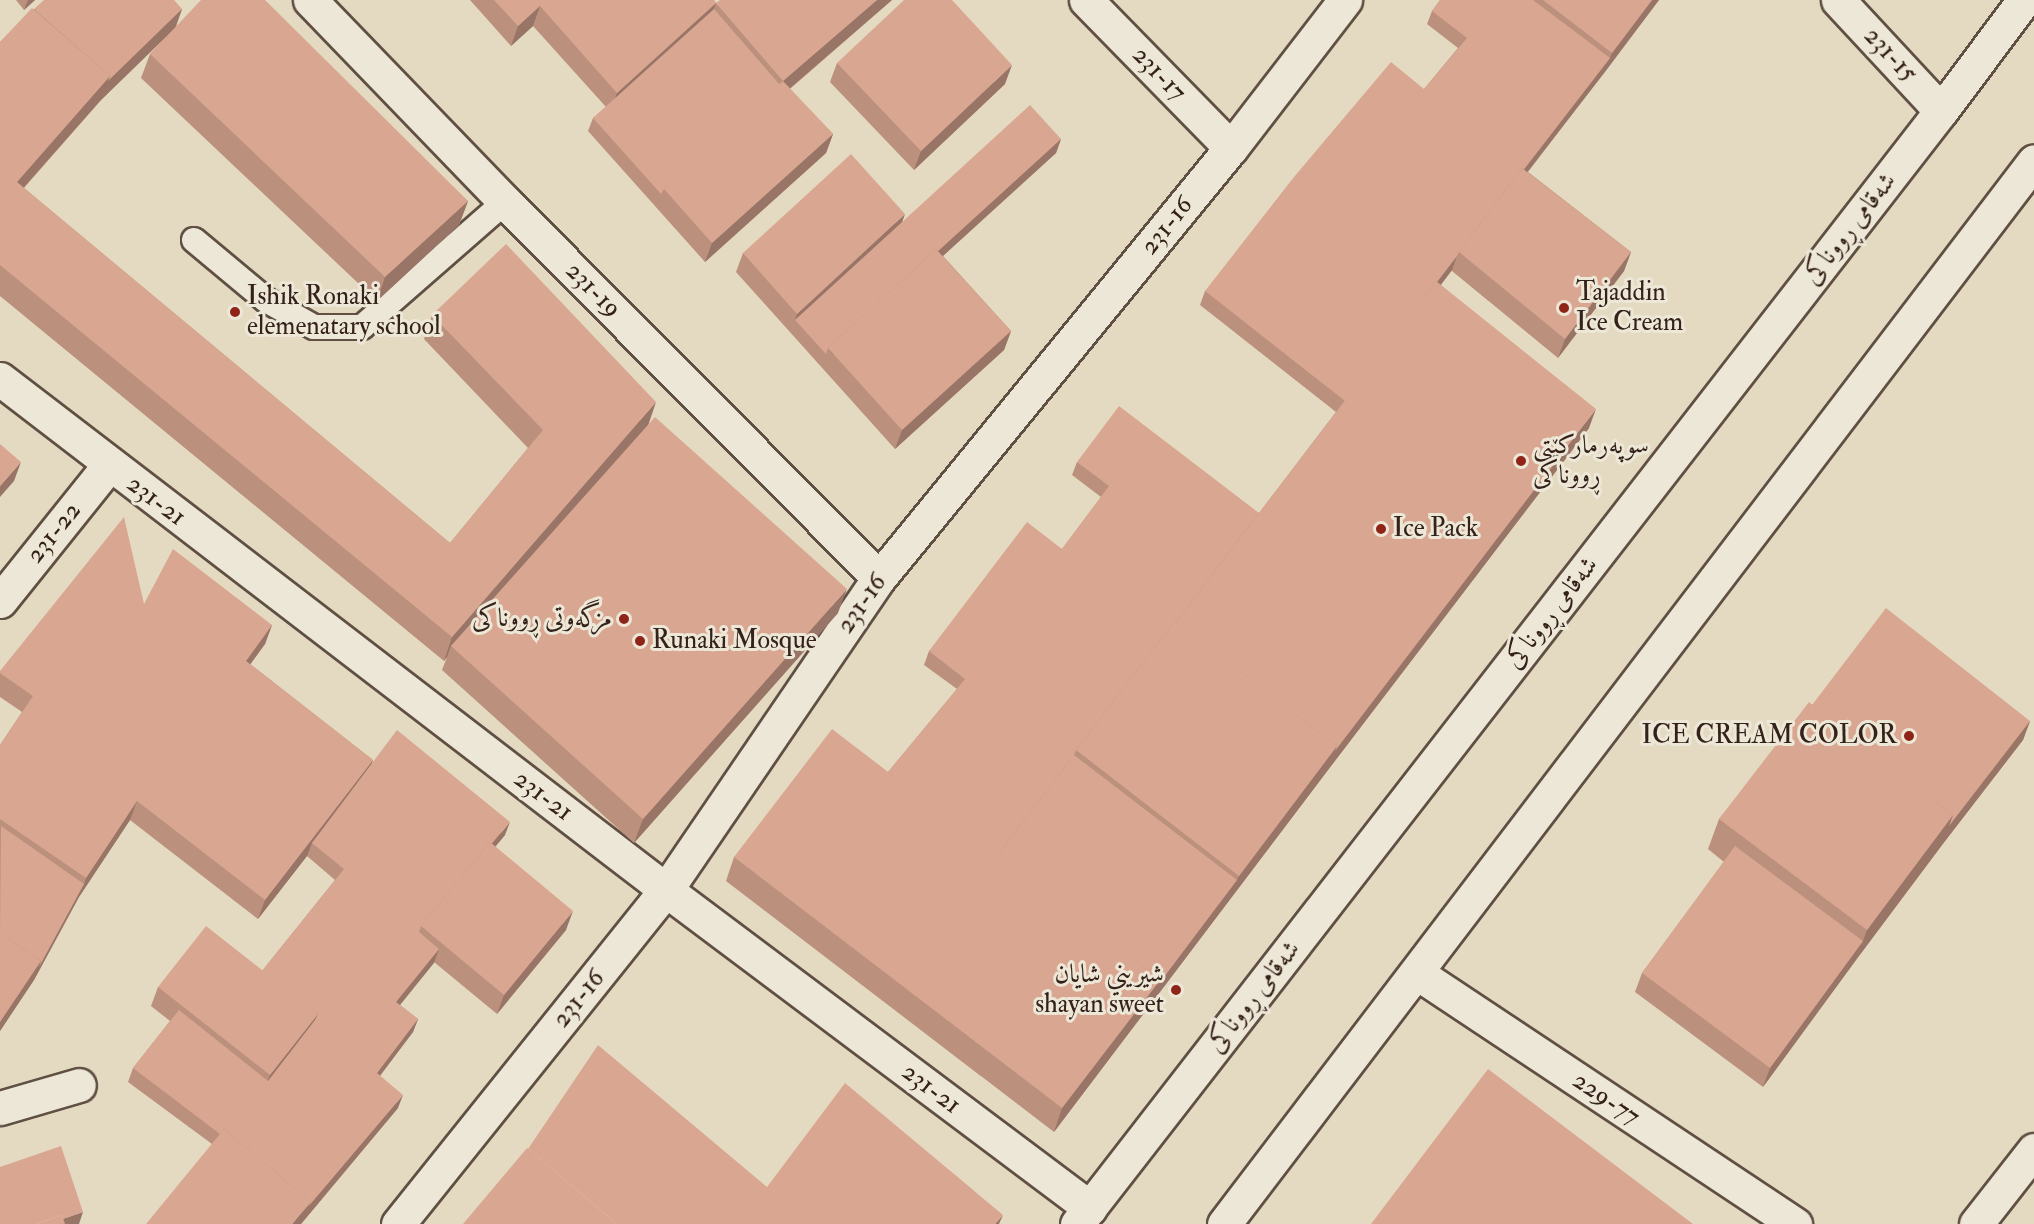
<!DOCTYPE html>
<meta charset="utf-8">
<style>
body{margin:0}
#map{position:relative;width:2034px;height:1224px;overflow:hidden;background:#e4dac1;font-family:"IM FELL Double Pica",Amiri,serif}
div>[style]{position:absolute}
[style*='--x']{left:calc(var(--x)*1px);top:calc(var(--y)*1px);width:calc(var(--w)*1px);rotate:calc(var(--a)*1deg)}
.roads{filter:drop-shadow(2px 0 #604f43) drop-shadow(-2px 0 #604f43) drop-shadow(0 2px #604f43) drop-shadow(0 -2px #604f43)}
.lane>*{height:24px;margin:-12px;padding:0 12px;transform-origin:12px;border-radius:12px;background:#ede7d7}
.street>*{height:33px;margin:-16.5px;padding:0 16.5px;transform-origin:16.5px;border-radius:16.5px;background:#ede7d7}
.secondary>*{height:33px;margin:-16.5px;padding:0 16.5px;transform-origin:16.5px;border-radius:16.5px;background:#ede7d7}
.wall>*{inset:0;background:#bb907d}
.shaded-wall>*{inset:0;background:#987566}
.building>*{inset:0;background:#d9a791}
.dots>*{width:16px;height:16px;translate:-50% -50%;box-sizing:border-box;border:3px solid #ede7d7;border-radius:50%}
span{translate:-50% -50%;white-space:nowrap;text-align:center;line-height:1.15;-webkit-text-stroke:6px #ede7d7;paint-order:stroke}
.street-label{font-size:26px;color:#342119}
.poi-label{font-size:26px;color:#342119}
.left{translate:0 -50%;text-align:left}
.right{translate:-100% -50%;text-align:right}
</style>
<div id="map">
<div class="roads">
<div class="lane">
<i style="--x:194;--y:240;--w:94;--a:39.8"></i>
<i style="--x:266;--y:300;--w:55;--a:29.4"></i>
<i style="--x:314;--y:327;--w:48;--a:0"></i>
<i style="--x:362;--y:327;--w:190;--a:-41.2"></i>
</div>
<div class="street">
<i style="--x:310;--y:0;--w:281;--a:46"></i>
<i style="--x:505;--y:202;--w:530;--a:45.15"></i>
<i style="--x:1086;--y:0;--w:207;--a:45.6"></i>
<i style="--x:1838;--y:0;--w:151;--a:47.1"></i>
<i style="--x:0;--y:379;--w:839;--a:37.5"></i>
<i style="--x:666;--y:890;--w:530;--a:36.87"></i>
<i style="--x:0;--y:601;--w:174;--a:-51.3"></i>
<i style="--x:1417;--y:973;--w:454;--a:33.6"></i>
<i style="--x:0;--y:1108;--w:82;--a:-16.2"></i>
<i style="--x:398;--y:1224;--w:428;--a:-51.3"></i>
<i style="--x:666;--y:890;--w:378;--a:-55.7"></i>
<i style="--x:879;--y:578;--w:556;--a:-50.7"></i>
<i style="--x:1231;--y:148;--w:187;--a:-52.4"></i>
<i style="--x:1976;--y:1224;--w:94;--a:-51.9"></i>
</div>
<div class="secondary">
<i style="--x:1077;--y:1224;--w:1409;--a:-52.18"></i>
<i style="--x:1941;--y:111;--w:139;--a:-53.2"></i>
<i style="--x:1224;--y:1224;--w:1336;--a:-52.69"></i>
</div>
</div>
<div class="wall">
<i style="clip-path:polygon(16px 0,35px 0,24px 10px)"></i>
<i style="clip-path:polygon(470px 0,714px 0,716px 3px,892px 0,790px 89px,833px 134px,826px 153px,705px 262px,588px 131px,593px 118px,606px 107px,533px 26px,511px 46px)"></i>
<i style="clip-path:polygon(1440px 0,1659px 0,1528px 172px,1631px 252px,1624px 271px,1558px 358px,1452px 271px,1452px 270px,1441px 285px,1589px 428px,1328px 770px,1054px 1132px,726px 881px,734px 857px,888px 772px,957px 689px,924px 665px,929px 651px,1062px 549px,1101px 497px,1072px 475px,1077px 462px,1259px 513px,1336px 412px,1200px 305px,1205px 291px,1424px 89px,1458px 48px,1427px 24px,1432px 11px)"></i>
<i style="clip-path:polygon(34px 9px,182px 9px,176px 27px,468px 201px,459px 225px,377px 301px,141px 78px,150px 54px,167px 36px,101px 100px,24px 188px,450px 543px,528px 448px,424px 339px,432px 315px,648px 424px,838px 613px,634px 843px,442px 670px,447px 657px,444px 661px,0 296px,0 42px)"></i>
<i style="clip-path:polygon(837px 63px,1005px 84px,914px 170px,830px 82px)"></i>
<i style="clip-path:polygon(1061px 139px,1056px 153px,943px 256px,1011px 331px,1004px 350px,895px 449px,736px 272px,743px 253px,902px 222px)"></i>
<i style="clip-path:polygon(144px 604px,272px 625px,265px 644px,250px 664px,373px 760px,372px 764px,505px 835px,495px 847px,566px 930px,497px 1014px,434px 962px,400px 1005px,418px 1019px,413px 1032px,380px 1076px,398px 1108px,301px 1224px,212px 1144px,128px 1082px,133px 1068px,170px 1021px,151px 1006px,158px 987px,262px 971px,335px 880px,307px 856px,258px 919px,130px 820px,79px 897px,34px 980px,0 1031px,0 745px,22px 712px,0 697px,0 671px)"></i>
<i style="clip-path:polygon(1812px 705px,2030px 721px,2023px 740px,1942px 845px,1856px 960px,1763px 1087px,1635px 992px,1642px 973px,1724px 862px,1708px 849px,1719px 819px)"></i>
</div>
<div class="shaded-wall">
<i style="clip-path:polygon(28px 0,35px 0,24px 10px)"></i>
<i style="clip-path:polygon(877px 0,892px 0,776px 100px,783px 81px)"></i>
<i style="clip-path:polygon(1652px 0,1659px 0,1605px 72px,1463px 255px,1460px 253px,1610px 58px,1612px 53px)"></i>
<i style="clip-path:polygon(716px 3px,709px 22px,610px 112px,617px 93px)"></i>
<i style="clip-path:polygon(540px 6px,533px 26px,511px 46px,518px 26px)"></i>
<i style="clip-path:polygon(182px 9px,175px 28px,101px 100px,8px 205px,17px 182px,110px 76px)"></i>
<i style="clip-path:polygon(1012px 65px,1005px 84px,914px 170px,921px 151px)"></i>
<i style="clip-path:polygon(833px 134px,826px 153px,705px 262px,712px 243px)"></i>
<i style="clip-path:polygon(1061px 139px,1056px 153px,834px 355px,830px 350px)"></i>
<i style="clip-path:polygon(468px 201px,459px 225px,377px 301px,385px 277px)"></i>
<i style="clip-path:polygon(905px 214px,898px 234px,795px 320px,797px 314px)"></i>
<i style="clip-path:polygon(1631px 252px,1624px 271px,1558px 358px,1565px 339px)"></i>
<i style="clip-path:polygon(1457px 256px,1452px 270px,1340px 415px,1345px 401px)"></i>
<i style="clip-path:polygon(1011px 331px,1004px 350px,895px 449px,902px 430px)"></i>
<i style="clip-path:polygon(656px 402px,648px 426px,451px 646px,447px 657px,444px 661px,452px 637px)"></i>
<i style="clip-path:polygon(1596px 409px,1589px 428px,1328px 770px,1054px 1132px,1062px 1108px,1237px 880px,1239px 876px,1337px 746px)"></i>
<i style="clip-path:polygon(21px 462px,14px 481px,0 497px,0 486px)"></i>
<i style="clip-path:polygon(847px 589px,838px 613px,634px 843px,643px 819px)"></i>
<i style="clip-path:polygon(272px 625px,265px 644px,239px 680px,246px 661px)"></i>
<i style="clip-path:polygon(2030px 721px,2023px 740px,1942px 845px,1856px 960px,1867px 930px,1953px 815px)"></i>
<i style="clip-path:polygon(373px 760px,366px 779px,312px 843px,307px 856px,258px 919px,265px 900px)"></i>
<i style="clip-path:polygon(137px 801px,130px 820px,79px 897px,34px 980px,0 1031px,0 1022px,84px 884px,86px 878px)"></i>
<i style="clip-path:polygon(510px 822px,505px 835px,426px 930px,423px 927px)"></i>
<i style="clip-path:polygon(573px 911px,566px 930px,497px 1014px,504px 995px)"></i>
<i style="clip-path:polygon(1863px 941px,1856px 960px,1763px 1087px,1770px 1068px)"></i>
<i style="clip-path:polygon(439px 949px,434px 963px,391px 1016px,396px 1002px)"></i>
<i style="clip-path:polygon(318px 1014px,311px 1034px,263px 1094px,270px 1075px)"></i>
<i style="clip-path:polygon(418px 1019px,413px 1032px,372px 1086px,377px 1073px)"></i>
<i style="clip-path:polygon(403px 1095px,398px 1108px,301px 1224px,292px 1224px)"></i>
<i style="clip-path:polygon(83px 1212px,79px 1224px,48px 1224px)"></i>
<i style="clip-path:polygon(1003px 1215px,999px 1224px,995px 1224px)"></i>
</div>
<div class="building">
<i style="clip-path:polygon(44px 0,174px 0,182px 9px,108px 81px,110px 76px,34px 9px)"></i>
<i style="clip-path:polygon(201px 0,265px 0,468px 201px,385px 277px,150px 54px)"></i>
<i style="clip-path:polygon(494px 0,714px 0,716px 3px,617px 93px,540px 6px,518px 26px)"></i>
<i style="clip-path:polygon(720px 0,877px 0,783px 81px,716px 3px)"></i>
<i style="clip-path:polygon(904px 0,952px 0,1012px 65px,921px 151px,837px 63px)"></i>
<i style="clip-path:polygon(1440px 0,1533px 0,1610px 58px,1524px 169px,1522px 168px,1459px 252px,1457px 256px,1437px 282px,1436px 281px,1345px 401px,1205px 291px,1294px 177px,1391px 62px,1424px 89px,1467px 38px,1432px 11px)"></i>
<i style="clip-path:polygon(1543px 0,1652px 0,1612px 53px)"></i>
<i style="clip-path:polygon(32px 8px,110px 76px,17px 182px,450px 543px,543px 430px,432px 315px,506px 244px,656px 402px,452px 637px,0 265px,0 42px)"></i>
<i style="clip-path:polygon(714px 9px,780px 85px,664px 189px,661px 194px,593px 118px)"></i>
<i style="clip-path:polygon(783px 81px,833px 134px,712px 243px,664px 189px)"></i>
<i style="clip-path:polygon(1030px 105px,1061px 139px,938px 251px,936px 249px,828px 348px,826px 354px,795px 320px)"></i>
<i style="clip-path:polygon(851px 154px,905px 214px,797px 314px,743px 253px)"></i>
<i style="clip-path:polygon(1522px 168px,1631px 252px,1565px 339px,1459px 252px)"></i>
<i style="clip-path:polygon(936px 249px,1011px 331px,902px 430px,828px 348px)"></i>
<i style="clip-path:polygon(1436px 281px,1596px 409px,1335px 751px,1337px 746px,1176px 622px)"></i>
<i style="clip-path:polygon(1119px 406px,1259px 513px,1176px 622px,1175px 621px,1076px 750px,1074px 755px,997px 856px,888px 772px,965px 679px,929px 651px,1027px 522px,1062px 549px,1109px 486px,1077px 462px)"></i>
<i style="clip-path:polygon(655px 417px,847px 589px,643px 819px,451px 646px)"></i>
<i style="clip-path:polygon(0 444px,21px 462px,0 486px)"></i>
<i style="clip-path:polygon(124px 517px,144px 604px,173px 549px,272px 625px,246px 661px,373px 760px,265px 900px,137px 801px,86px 878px,0 819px,0 745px,33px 696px,0 673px,0 671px)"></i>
<i style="clip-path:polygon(1886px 608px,2030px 721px,1949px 826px,1953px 815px,1812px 705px)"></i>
<i style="clip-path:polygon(1175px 621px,1337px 746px,1239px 876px,1076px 750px)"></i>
<i style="clip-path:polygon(1809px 702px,1953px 815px,1867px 930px,1719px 819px)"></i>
<i style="clip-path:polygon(832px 729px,1160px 980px,1062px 1108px,734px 857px)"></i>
<i style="clip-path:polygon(397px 730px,510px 822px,491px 844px,490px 842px,421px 926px,419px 932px,439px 949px,396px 1002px,418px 1019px,377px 1073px,403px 1095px,308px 1207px,311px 1202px,224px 1129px,220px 1134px,133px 1068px,179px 1010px,268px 1081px,315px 1020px,318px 1014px,262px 971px,344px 869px,312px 843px)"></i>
<i style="clip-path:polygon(1074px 755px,1237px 880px,1158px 985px,1160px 980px,997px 856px)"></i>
<i style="clip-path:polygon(1px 826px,84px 884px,39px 967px,41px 961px,0 933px)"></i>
<i style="clip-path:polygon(490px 842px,573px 911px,504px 995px,421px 926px)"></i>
<i style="clip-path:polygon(1735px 846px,1863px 941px,1770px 1068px,1642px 973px)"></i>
<i style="clip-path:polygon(206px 926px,318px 1014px,270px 1075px,158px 987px)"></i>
<i style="clip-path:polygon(0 933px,41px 961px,0 1022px)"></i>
<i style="clip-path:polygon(598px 1045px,767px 1187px,845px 1083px,1003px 1215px,995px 1224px,617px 1224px,528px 1149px)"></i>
<i style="clip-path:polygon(1488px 1069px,1693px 1224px,1371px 1224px)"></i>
<i style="clip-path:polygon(224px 1129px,311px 1202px,292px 1224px,146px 1224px)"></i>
<i style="clip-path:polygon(61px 1146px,83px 1212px,63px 1219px,62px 1215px,36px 1224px,0 1224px,0 1167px)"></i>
<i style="clip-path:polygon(527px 1148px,617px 1224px,463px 1224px)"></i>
<i style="clip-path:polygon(62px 1215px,65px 1224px,36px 1224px)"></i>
</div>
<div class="dots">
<i style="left:1564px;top:308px;background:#8f2418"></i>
<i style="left:235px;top:312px;background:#8f2418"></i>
<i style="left:1521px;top:461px;background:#8f2418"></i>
<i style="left:1381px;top:529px;background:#8f2418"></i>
<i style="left:624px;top:619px;background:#8f2418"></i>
<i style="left:640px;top:641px;background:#8f2418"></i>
<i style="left:1909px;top:736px;background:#8f2418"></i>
<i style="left:1176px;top:990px;background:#8f2418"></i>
</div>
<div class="street-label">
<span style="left:1890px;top:55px;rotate:47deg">231-15</span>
<span style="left:1159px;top:74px;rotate:46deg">231-17</span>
<span style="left:1167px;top:226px;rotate:-51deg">231-16</span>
<span style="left:1850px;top:229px;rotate:-52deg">شەقامی ڕووناکی</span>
<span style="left:593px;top:290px;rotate:45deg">231-19</span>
<span style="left:156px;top:501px;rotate:37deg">231-21</span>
<span style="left:54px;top:533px;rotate:-51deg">231-22</span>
<span style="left:862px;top:604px;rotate:-55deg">231-16</span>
<span style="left:1552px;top:613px;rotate:-52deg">شەقامی ڕووناکی</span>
<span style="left:543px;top:796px;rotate:37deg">231-21</span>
<span style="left:1254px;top:997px;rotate:-52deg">شەقامی ڕووناکی</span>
<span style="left:579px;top:999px;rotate:-51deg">231-16</span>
<span style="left:931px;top:1089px;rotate:37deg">231-21</span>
<span style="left:1606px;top:1099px;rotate:34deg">229-77</span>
</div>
<div class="poi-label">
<span class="left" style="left:1576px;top:308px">Tajaddin<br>Ice Cream</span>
<span class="left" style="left:247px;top:312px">Ishik Ronaki<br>elemenatary school</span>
<span class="left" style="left:1533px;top:461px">سوپەرمارکێتی<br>ڕووناکی</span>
<span class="left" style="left:1393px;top:529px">Ice Pack</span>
<span class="right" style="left:612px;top:619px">مزگەوتی ڕووناکی</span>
<span class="left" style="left:652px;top:641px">Runaki Mosque</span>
<span class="right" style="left:1897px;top:736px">ICE CREAM COLOR</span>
<span class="right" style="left:1164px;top:990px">شيريني شايان<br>shayan sweet</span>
</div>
</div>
